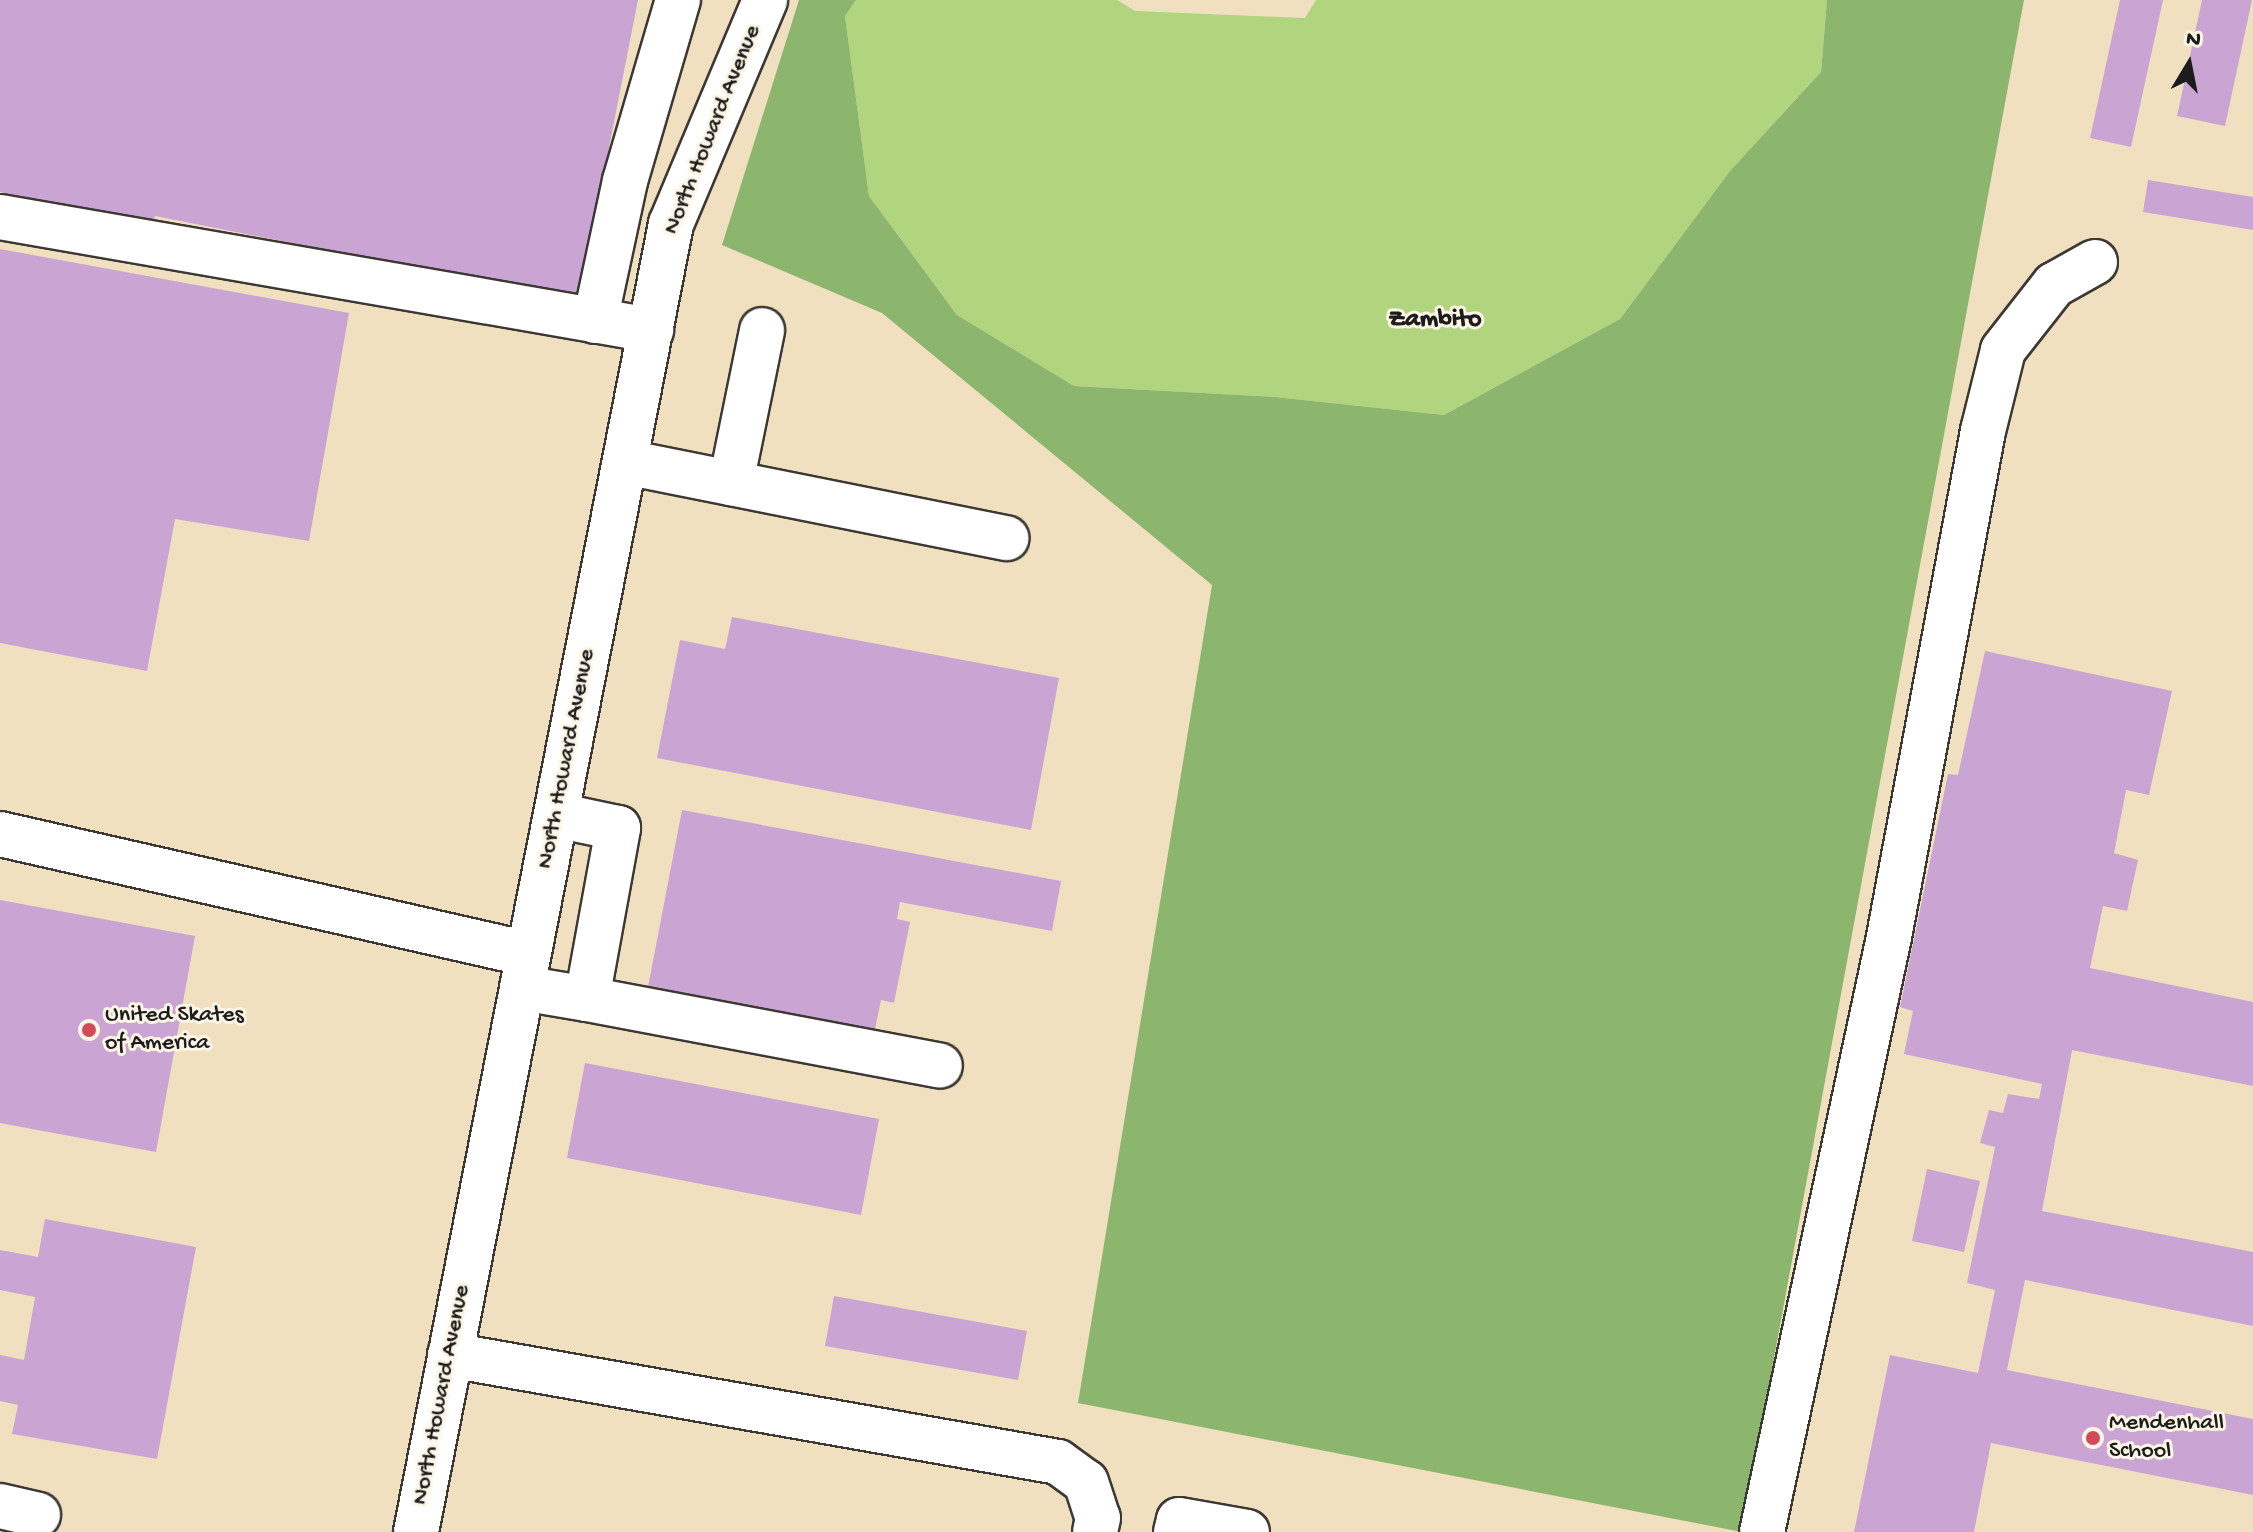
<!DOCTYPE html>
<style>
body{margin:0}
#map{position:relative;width:2253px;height:1532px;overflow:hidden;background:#f1e0bf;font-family:"Gochi Hand",sans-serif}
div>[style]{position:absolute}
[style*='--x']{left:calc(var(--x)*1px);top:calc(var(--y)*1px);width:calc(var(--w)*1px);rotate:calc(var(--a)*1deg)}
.green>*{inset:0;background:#b1d57e}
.forest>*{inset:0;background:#8cb66d}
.building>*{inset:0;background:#caa4d3}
.roads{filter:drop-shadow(2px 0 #3c3934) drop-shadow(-2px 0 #3c3934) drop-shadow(0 2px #3c3934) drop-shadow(0 -2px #3c3934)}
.minor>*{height:44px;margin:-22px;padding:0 22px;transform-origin:22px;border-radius:22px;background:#fff}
.dots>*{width:22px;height:22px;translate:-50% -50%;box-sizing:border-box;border:4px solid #fcf5e5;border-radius:50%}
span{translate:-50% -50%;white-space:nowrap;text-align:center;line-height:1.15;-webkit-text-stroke:6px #fcf5e5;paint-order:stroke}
.street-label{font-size:24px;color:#1c1c1c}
.poi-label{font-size:24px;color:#1c1c1c}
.left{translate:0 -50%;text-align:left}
.neighbourhood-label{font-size:26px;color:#1c1c1c;font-weight:700}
.north{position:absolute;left:2149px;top:24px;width:80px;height:80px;-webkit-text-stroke:6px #fcf5e5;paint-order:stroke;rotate:10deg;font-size:22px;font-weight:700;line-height:32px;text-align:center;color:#1c1c1c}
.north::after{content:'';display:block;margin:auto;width:28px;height:36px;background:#1c1c1c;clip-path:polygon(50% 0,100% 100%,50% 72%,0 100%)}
</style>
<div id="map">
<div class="green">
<i style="clip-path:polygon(856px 0,1117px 0,1135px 11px,1305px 18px,1316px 0,1827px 0,1821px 72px,1730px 171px,1620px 319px,1444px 415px,1275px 397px,1074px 386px,957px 315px,869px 196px,845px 16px)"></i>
</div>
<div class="forest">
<i style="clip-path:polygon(799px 0,856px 0,845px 16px,869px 196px,957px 315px,1074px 386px,1275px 397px,1444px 415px,1620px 319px,1730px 171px,1821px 72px,1827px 0,2024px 0,1742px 1532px,1078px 1403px,1212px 585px,882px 313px,722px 245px)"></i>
</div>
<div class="building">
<i style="clip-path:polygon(0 0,638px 0,579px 300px,155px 216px,149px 239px,77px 208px,0 192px)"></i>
<i style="clip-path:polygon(2120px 0,2163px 0,2131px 147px,2090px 138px)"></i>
<i style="clip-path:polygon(2202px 0,2252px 0,2225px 126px,2177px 116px)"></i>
<i style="clip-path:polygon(2148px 180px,2253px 197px,2253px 230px,2143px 212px)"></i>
<i style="clip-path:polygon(0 249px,349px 313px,309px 541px,175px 519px,147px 671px,0 643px)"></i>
<i style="clip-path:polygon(732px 617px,1059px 678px,1031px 830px,657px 758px,680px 640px,725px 649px)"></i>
<i style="clip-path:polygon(1985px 651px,2172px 691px,2149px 795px,2126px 790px,2114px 853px,2138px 860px,2127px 911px,2103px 906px,2090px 968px,2253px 1002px,2253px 1086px,2072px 1050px,2042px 1211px,2253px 1252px,2253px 1326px,2025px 1280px,2007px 1370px,2253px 1419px,2253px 1495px,1991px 1443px,1974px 1532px,1854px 1532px,1890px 1355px,1978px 1373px,1995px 1290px,1967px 1283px,1995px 1147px,1980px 1143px,1989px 1110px,2003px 1113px,2008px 1094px,2039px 1099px,2042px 1084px,1904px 1054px,1913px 1011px,1900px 1007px,1948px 774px,1958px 775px)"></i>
<i style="clip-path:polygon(682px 810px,1061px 881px,1052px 931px,900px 902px,897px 919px,910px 922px,894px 1003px,881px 1000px,875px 1029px,648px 987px)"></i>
<i style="clip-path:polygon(0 900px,195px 936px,156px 1152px,0 1123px)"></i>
<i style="clip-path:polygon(585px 1063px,879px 1119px,861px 1215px,567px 1158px)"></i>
<i style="clip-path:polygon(1927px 1169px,1980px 1181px,1964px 1252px,1912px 1241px)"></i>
<i style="clip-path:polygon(45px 1219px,196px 1247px,157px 1459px,12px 1434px,18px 1405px,0 1401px,0 1355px,24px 1360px,35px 1297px,0 1290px,0 1250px,38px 1257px)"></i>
<i style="clip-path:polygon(834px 1296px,1027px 1331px,1018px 1380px,825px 1346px)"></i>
</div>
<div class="roads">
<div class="minor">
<i style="--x:0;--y:217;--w:661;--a:9.85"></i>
<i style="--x:595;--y:321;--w:143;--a:-77.9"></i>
<i style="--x:625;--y:181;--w:189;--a:-73.7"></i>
<i style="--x:625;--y:462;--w:389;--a:11.3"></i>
<i style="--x:731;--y:483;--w:156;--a:-78.5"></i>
<i style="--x:0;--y:834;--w:541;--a:12.8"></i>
<i style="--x:522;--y:988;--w:66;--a:9.6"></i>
<i style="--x:587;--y:999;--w:174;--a:-79.7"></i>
<i style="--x:618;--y:828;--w:63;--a:-168.2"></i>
<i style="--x:587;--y:999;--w:359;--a:10.7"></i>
<i style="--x:450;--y:1355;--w:617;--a:9.98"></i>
<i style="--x:1058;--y:1462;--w:34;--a:36"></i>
<i style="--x:1086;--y:1482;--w:38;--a:72"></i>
<i style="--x:1098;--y:1518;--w:14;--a:102"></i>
<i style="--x:0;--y:1506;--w:39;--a:13"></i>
<i style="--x:416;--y:1532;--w:1333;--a:-78.97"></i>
<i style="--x:671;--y:224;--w:243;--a:-67.2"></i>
<i style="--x:1176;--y:1532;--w:12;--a:-76"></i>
<i style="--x:1179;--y:1520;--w:69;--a:10"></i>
<i style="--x:1762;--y:1532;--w:608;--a:-77.95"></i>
<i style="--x:1889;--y:937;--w:515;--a:-79.48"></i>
<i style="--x:1983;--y:431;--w:83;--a:-76.1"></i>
<i style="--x:2003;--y:350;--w:83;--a:-51.9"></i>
<i style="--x:2054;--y:285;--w:47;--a:-29.3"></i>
</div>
</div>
<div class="dots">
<i style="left:89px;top:1030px;background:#d1495b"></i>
<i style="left:2093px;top:1438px;background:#d1495b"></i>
</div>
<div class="street-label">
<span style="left:713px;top:130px;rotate:-68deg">North Howard Avenue</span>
<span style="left:567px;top:759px;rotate:-79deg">North Howard Avenue</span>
<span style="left:442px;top:1395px;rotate:-79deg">North Howard Avenue</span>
</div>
<div class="poi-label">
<span class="left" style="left:105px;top:1030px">United Skates<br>of America</span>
<span class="left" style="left:2109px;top:1438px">Mendenhall<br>School</span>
</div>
<div class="neighbourhood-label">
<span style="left:1435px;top:321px">Zambito</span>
</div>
<div class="north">N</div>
</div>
